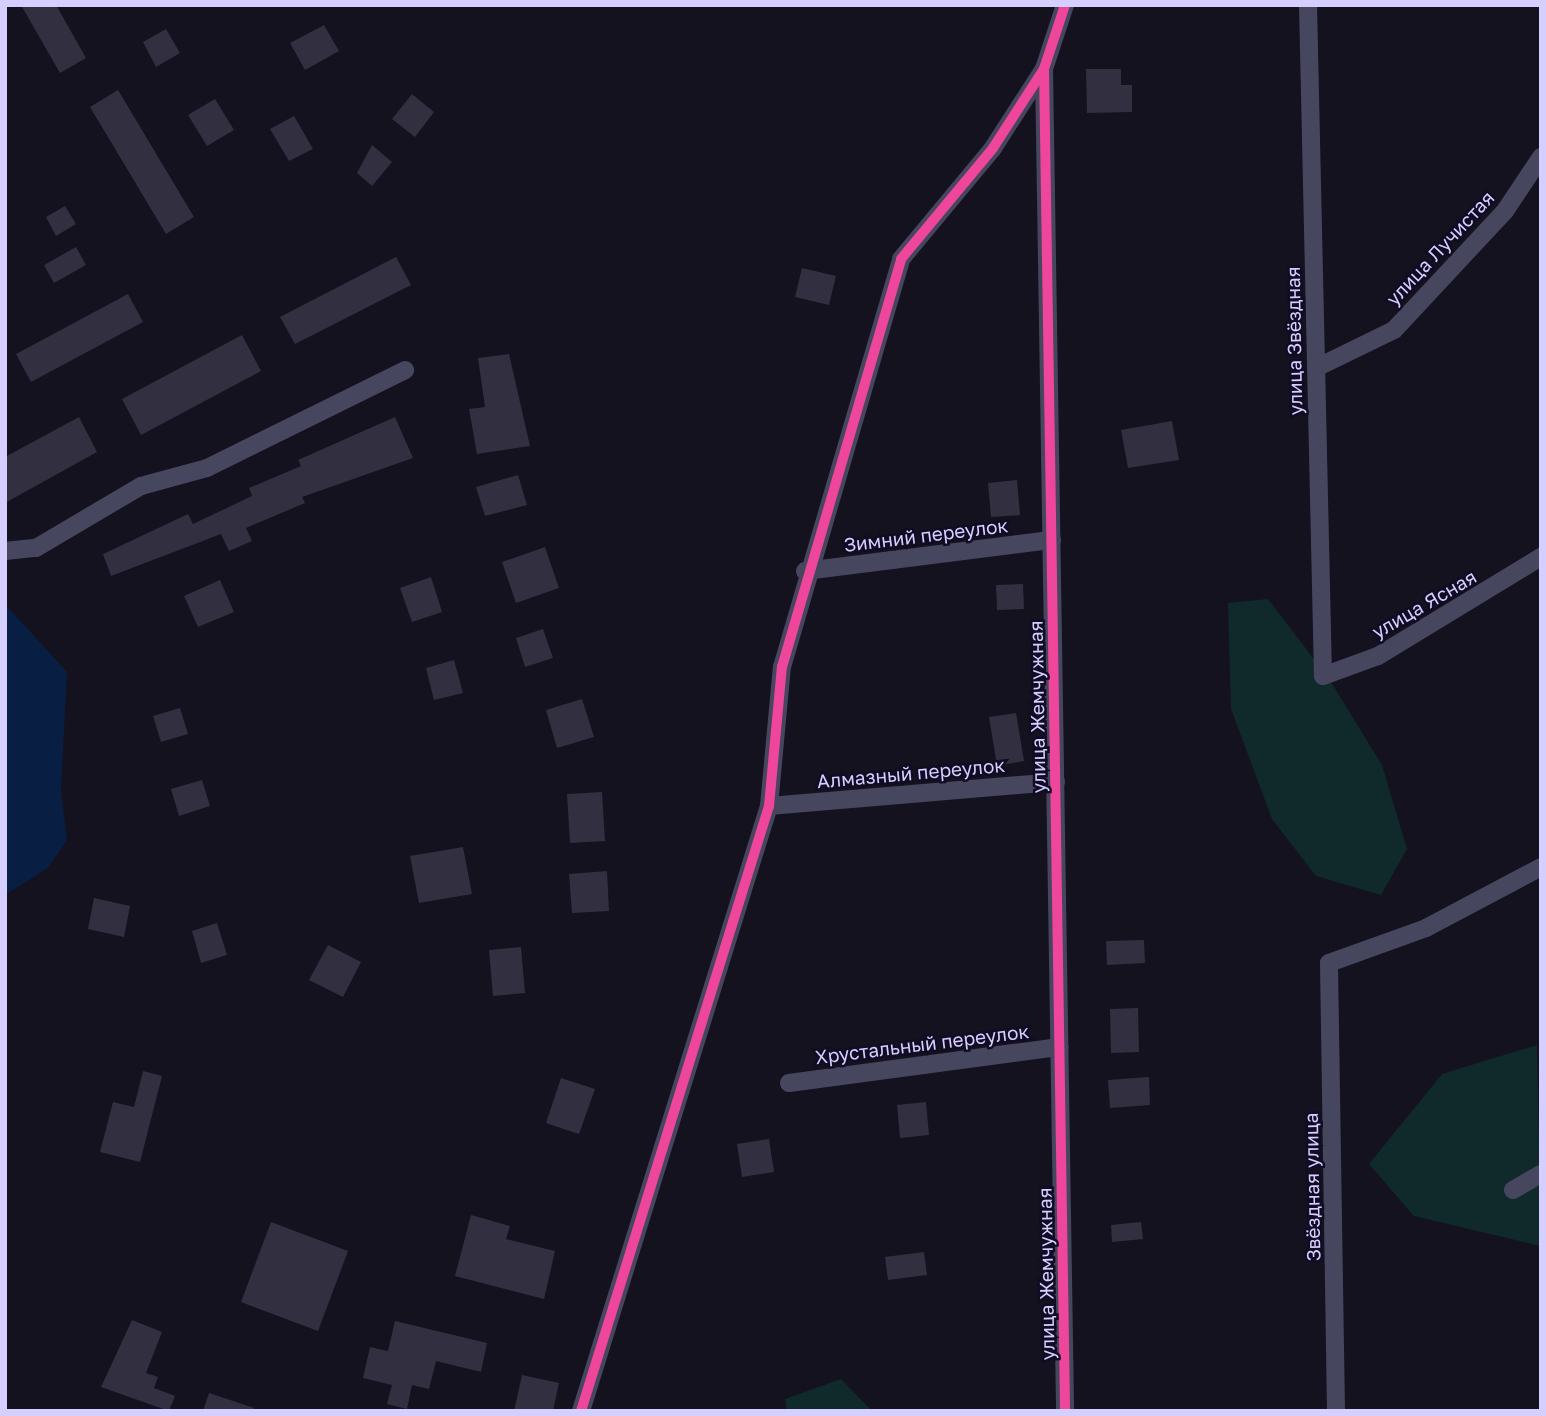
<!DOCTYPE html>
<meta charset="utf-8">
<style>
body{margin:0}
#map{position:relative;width:1546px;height:1416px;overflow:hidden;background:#14121e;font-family:"Golos Text",sans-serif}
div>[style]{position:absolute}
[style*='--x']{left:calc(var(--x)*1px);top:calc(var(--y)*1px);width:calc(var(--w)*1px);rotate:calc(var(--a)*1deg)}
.green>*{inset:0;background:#102a2b}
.water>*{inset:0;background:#091e43}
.building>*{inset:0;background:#322f41}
.minor>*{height:18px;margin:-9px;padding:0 9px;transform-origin:9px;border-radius:9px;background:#47465f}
.cycleway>*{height:10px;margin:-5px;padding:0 5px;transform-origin:5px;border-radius:5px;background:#ed469a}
span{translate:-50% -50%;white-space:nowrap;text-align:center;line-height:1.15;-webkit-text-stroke:5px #110c24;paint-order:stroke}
.street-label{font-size:19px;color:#d5cfff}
.frame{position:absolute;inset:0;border:7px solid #d5cfff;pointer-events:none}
</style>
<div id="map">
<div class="green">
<i style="clip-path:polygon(1268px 599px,1329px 679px,1382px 765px,1407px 849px,1381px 895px,1316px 876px,1272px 819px,1231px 709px,1228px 603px)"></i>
<i style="clip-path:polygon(1537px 1045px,1541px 1246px,1414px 1216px,1369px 1164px,1442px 1074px)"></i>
<i style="clip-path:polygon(841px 1379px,872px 1411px,787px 1411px,785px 1399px)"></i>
</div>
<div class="water">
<i style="clip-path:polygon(5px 604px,67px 672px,61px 790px,67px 840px,48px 868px,5px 895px)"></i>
</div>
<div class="building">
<i style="clip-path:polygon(21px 5px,56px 5px,86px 58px,60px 73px)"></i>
<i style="clip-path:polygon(324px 25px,339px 51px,305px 70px,290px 43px)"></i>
<i style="clip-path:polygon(166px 29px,180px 53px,156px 67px,143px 42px)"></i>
<i style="clip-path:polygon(1086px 69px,1121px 69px,1121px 85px,1132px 85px,1132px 112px,1087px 113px)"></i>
<i style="clip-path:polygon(118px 90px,194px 217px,166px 234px,90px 107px)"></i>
<i style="clip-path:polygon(412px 94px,434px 112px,415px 137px,392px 119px)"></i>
<i style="clip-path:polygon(215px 99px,234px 130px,207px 146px,188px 115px)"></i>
<i style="clip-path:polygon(294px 116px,313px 149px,289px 161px,270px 129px)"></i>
<i style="clip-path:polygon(372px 145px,392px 162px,372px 186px,357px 173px)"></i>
<i style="clip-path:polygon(65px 206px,76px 224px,56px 236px,46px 217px)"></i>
<i style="clip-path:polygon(76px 247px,86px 265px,54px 283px,44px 265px)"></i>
<i style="clip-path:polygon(396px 257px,411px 285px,295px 344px,280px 317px)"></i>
<i style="clip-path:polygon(802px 268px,836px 276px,829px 305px,795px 297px)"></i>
<i style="clip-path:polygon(128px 294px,143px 322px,31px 382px,16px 354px)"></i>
<i style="clip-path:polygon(242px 335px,261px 371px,141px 435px,122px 399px)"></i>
<i style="clip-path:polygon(509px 354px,530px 446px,477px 454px,469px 409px,485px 407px,478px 358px)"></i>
<i style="clip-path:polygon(79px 417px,97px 452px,5px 503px,5px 457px)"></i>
<i style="clip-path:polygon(395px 417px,413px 458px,302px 497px,305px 503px,246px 528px,252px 541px,229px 551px,221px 534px,111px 576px,103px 554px,188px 514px,193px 524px,252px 496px,249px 488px,301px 466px,298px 460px)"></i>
<i style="clip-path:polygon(1172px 421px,1179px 460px,1128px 468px,1121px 430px)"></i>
<i style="clip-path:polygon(518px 475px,527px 505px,485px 516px,476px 487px)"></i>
<i style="clip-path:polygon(1017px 480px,1020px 515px,991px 517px,988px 483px)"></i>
<i style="clip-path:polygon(545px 547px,559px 588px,516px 603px,502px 562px)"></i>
<i style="clip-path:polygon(431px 577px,442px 612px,412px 622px,400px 588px)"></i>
<i style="clip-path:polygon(220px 580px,234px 612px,198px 627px,184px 596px)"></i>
<i style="clip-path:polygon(1023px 584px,1024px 609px,997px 610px,996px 585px)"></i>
<i style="clip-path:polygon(543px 629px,553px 658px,525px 667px,516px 638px)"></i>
<i style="clip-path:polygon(454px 660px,463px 693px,434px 700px,426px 668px)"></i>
<i style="clip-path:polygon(582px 699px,594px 737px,557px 748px,546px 710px)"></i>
<i style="clip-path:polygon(180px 708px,188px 734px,161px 742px,153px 716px)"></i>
<i style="clip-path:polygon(1016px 713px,1024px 761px,997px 766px,989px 717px)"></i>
<i style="clip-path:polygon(202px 780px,210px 806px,179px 816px,171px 789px)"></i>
<i style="clip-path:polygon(602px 792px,605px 841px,570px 843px,567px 794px)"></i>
<i style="clip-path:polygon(463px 847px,472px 894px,419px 903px,410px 856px)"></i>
<i style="clip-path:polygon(607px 871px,609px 911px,572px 913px,569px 874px)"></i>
<i style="clip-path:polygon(94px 898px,130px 906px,124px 937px,88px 929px)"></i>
<i style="clip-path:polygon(217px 923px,227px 955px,201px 963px,192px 931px)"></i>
<i style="clip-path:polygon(1144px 940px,1145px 963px,1107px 965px,1106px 941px)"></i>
<i style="clip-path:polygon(328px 945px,361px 962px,343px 997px,309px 980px)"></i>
<i style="clip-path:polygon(521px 947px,525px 993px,493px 996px,489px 950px)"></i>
<i style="clip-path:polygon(1138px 1008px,1139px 1052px,1111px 1053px,1110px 1009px)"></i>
<i style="clip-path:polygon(143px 1071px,162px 1076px,140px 1162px,100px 1152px,113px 1102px,134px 1107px)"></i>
<i style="clip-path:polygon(1149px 1077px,1150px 1105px,1110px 1108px,1108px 1080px)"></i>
<i style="clip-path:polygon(561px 1078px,595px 1089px,579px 1134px,546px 1123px)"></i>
<i style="clip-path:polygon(926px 1102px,929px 1135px,900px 1138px,897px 1105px)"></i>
<i style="clip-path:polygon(769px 1139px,774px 1172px,742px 1177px,737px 1144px)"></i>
<i style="clip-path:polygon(471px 1215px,510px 1226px,506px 1239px,555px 1251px,544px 1299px,455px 1276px)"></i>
<i style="clip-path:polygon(271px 1222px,348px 1251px,318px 1331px,241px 1302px)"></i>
<i style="clip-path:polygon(1141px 1222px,1143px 1239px,1112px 1242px,1111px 1225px)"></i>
<i style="clip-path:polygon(924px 1252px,927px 1275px,888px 1280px,885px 1257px)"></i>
<i style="clip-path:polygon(132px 1320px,162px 1332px,146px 1373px,158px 1377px,154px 1388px,175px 1396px,169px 1411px,101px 1387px)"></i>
<i style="clip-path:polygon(395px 1321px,487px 1343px,481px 1372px,436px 1361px,429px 1389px,412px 1385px,407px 1409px,387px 1404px,392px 1385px,363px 1378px,370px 1347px,388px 1351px)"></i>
<i style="clip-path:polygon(522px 1375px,559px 1383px,553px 1411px,514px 1411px)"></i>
<i style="clip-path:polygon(209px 1393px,254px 1408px,253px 1411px,203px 1411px)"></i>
</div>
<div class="minor">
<i style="--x:1065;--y:5;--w:67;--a:108.2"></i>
<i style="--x:1044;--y:69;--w:1342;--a:89.1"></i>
<i style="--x:1308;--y:5;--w:671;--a:88.72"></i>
<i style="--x:1323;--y:676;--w:59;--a:-20"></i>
<i style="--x:1378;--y:656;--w:191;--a:-31.3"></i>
<i style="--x:1316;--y:368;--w:87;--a:-26"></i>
<i style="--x:1394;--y:330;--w:163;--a:-47"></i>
<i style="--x:1505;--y:211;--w:65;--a:-56.3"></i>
<i style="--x:5;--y:551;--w:31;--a:-6"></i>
<i style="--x:36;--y:548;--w:122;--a:-30.6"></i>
<i style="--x:141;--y:486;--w:68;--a:-15.3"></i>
<i style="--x:207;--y:468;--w:221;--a:-26.3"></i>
<i style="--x:805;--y:571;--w:249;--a:-7.2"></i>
<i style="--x:769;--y:806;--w:288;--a:-4.8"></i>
<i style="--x:789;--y:1083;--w:273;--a:-7.6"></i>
<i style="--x:1513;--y:1190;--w:32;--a:-30"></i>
<i style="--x:581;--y:1411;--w:634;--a:-72.74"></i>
<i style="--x:769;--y:806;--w:140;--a:-84.7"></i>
<i style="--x:782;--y:667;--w:425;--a:-73.7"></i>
<i style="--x:901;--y:259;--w:144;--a:-50.3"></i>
<i style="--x:993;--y:148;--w:94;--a:-57.2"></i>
<i style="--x:1336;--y:1411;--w:448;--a:-90.9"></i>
<i style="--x:1329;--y:963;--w:103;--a:-19.8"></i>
<i style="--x:1426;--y:928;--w:130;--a:-27.9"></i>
</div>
<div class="cycleway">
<i style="--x:1065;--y:5;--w:67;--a:108.2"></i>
<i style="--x:1044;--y:69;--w:1342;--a:89.1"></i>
<i style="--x:581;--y:1411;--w:634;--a:-72.74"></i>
<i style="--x:769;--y:806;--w:140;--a:-84.7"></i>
<i style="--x:782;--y:667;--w:425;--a:-73.7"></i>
<i style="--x:901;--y:259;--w:144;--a:-50.3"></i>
<i style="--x:993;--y:148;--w:94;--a:-57.2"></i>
</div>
<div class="street-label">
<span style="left:1440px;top:248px;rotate:-47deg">улица Лучистая</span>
<span style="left:1294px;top:341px;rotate:-91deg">улица Звёздная</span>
<span style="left:926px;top:535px;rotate:-7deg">Зимний переулок</span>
<span style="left:1424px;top:604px;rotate:-30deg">улица Ясная</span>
<span style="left:1037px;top:707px;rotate:-91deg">улица Жемчужная</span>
<span style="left:911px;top:773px;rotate:-5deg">Алмазный переулок</span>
<span style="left:922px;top:1044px;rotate:-7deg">Хрустальный переулок</span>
<span style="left:1312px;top:1187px;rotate:-91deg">Звёздная улица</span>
<span style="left:1046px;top:1274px;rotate:-91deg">улица Жемчужная</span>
</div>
<div class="frame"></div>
</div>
